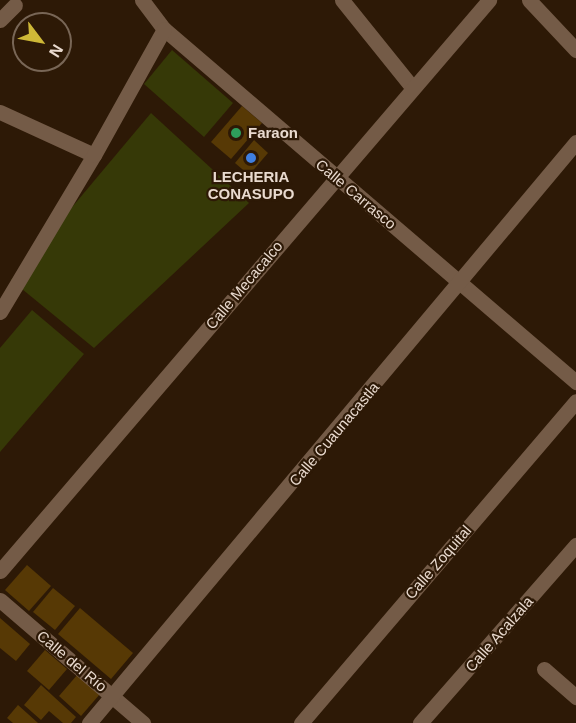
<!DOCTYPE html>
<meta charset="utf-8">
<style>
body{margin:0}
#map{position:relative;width:576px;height:723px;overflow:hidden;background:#2d1906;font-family:Arial,sans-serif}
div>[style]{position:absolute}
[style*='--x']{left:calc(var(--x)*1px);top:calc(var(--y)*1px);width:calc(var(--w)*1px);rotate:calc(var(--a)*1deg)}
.green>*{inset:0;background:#363907}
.building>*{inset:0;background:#573905}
.minor>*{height:15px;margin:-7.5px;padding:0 7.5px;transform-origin:7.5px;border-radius:7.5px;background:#745b47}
.dots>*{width:16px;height:16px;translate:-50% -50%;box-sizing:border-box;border:3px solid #2d1906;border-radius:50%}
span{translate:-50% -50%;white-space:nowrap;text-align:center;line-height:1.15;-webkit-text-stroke:4.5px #2d1906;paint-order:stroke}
.poi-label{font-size:15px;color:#e9dacf;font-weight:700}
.left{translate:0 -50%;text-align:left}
.street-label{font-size:15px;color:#e9dacf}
.north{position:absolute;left:12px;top:12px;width:60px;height:60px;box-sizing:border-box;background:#2d1906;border:2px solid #786656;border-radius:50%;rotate:122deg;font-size:16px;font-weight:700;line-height:24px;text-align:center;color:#e9dacf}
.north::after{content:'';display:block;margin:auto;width:21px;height:27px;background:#ceb837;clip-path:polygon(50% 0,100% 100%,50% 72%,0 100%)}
</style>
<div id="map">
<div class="green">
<i style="clip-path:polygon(172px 50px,233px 103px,204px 137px,144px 84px)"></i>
<i style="clip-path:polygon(151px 113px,249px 203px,94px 348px,11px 280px)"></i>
<i style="clip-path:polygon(32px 310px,84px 354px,0 452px,0 348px)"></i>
</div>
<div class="building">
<i style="clip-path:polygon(242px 106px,262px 123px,231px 159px,211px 142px)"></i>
<i style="clip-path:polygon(254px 140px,268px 153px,249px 175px,235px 163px)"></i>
<i style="clip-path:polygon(27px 565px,51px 586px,29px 611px,5px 590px)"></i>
<i style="clip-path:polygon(53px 588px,75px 606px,55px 630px,33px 612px)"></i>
<i style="clip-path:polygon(80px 608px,133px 653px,111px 679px,58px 634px)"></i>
<i style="clip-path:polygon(0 618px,30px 644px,16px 661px,0 648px)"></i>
<i style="clip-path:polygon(45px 650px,67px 669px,49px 690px,27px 671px)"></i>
<i style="clip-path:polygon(78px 674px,100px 694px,81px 716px,59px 696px)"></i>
<i style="clip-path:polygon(41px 685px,76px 717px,71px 723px,63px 723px,49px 711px,41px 720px,24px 705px)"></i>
<i style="clip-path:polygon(18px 705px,38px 723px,13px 723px,7px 718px)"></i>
</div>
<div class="minor">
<i style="--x:142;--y:0;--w:36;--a:53"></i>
<i style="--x:164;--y:29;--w:543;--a:40.59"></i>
<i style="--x:342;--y:0;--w:112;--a:51.2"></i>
<i style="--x:529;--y:0;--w:69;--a:46.8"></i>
<i style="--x:0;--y:20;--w:21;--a:-45"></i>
<i style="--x:0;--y:112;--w:103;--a:24.6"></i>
<i style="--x:0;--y:312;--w:183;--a:-59.1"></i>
<i style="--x:94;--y:155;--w:144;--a:-60.9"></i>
<i style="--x:0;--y:571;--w:752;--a:-49.42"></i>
<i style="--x:0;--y:600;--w:189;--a:40.7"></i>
<i style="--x:544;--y:669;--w:43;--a:41.2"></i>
<i style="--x:89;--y:723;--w:758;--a:-50.03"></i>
<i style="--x:301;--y:723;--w:423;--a:-49.5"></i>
<i style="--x:420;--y:723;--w:237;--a:-48.8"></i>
</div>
<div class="dots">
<i style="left:236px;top:133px;background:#2e9e5b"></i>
<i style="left:251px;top:158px;background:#3f7fe0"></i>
</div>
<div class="poi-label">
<span class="left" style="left:248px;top:133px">Faraon</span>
<span style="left:251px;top:185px">LECHERIA<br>CONASUPO</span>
</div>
<div class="street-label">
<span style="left:356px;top:194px;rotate:40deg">Calle Carrasco</span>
<span style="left:244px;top:285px;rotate:-50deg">Calle Mecacalco</span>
<span style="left:334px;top:434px;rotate:-50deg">Calle Cuaunacastla</span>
<span style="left:438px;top:562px;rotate:-49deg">Calle Zoquital</span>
<span style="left:499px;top:634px;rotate:-49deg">Calle Acalzala</span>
<span style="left:72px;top:661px;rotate:40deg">Calle del Río</span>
</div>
<div class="north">N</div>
</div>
